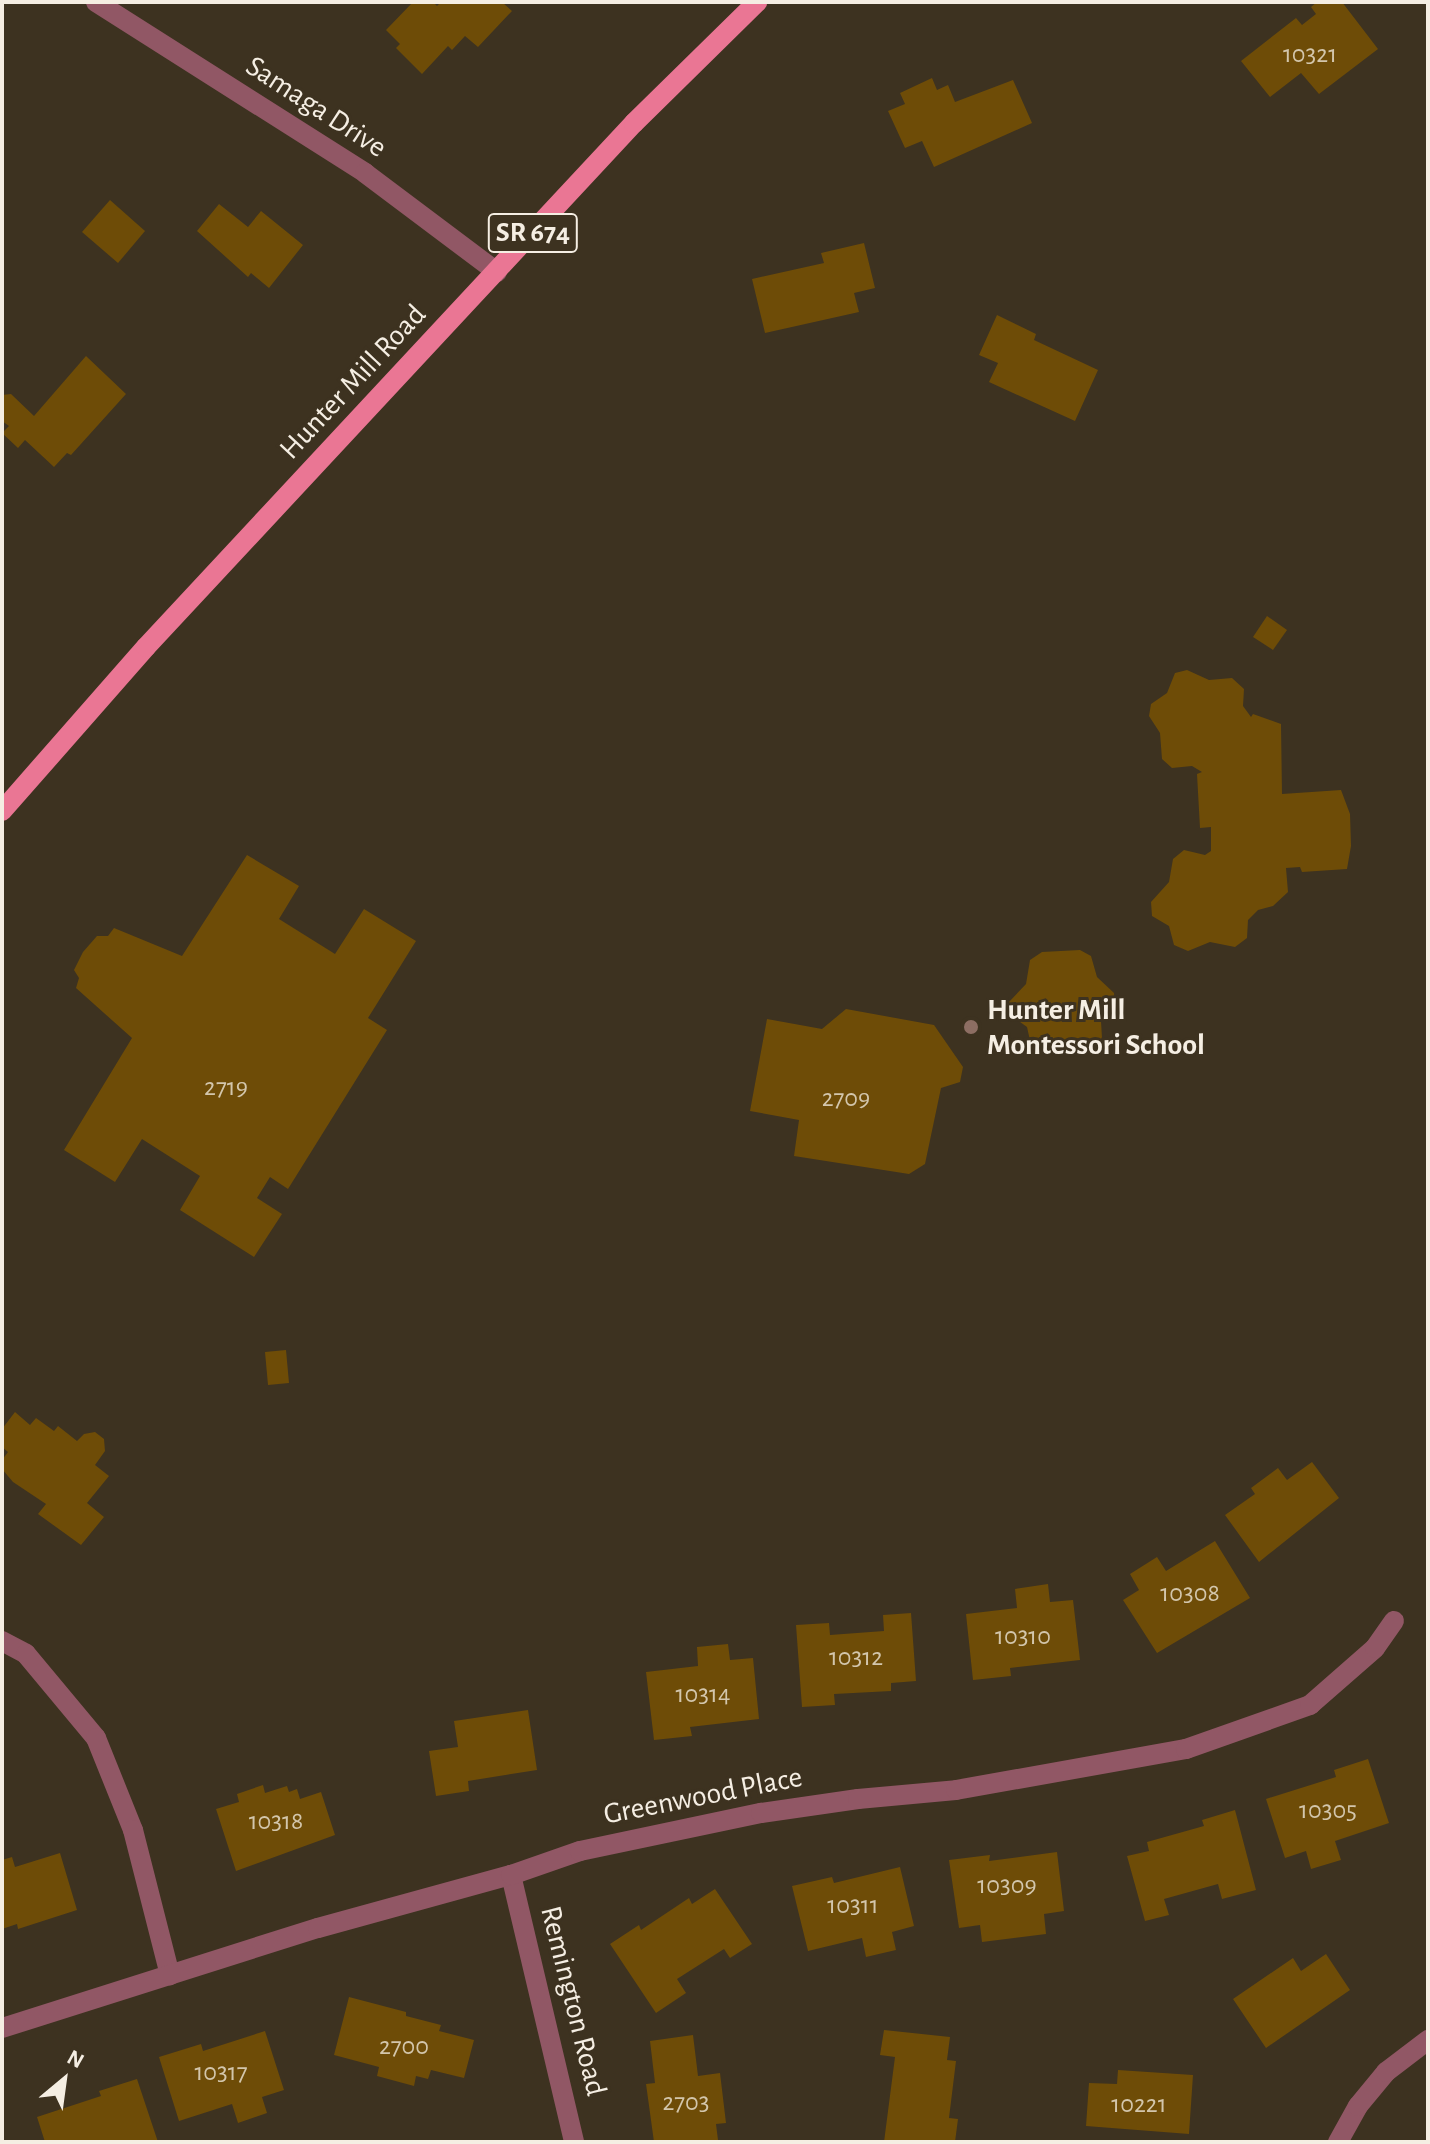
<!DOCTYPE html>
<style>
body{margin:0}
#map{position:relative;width:1430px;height:2144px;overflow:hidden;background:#3d3220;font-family:"Alegreya Sans",sans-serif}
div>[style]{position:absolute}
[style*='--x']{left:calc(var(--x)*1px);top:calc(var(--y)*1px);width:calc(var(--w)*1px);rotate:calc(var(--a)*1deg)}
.building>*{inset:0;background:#6e4c07}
.minor>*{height:20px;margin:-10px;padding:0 10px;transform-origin:10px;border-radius:10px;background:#915765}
.primary>*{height:20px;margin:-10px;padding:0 10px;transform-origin:10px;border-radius:10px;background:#ea7694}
.dots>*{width:22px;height:22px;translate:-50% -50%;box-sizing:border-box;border:4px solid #3d3220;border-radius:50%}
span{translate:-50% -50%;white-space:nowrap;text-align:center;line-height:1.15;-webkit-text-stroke:6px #3d3220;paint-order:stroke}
.number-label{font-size:26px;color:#d3c6ac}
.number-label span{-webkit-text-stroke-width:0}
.shield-label span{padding:2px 6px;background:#3d3220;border:2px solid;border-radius:6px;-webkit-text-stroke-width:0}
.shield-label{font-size:28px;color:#f5eee3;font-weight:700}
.street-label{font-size:30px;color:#f5eee3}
.poi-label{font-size:30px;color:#f5eee3;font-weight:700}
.left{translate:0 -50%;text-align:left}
.frame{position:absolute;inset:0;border:4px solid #f5eee3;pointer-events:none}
.north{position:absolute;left:24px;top:2040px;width:80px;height:80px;-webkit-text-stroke:6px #3d3220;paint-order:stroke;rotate:29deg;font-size:22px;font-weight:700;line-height:32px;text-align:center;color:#f5eee3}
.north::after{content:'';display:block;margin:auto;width:28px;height:36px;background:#f5eee3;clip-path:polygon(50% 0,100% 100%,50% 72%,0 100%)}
</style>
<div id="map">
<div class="building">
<i style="clip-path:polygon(413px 2px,433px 2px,437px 6px,441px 2px,502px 2px,512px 11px,478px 47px,465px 36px,452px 50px,448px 46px,422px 74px,396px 48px,400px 44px,386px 30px)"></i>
<i style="clip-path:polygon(1317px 2px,1342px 2px,1378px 49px,1319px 94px,1301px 73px,1270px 97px,1241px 61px,1296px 18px,1302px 25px,1316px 14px,1311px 7px)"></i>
<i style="clip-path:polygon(932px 78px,937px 90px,948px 85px,955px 102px,1013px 80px,1032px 123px,934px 167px,922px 141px,905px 148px,888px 111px,905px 104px,900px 93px)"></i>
<i style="clip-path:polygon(110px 200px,145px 231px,118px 263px,82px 232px)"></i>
<i style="clip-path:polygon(219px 204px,248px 227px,261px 211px,303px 245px,269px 288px,251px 273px,248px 277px,197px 231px)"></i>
<i style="clip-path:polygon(864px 243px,875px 288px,854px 293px,859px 312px,765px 333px,752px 279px,824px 263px,821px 253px)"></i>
<i style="clip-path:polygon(997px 315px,1036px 334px,1034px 340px,1098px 370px,1075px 421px,989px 382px,998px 363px,979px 355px)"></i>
<i style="clip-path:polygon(86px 356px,126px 394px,71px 455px,67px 453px,54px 467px,25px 440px,18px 448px,2px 433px,9px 426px,2px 421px,2px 395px,11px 394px,34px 416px)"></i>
<i style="clip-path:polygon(1267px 616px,1287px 630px,1273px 650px,1253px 637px)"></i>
<i style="clip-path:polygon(1187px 670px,1209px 680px,1232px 678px,1244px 689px,1243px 706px,1251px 717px,1253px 714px,1281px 724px,1282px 794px,1341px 790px,1350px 814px,1351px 846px,1347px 869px,1302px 872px,1300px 867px,1286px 868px,1288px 892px,1273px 906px,1258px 910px,1248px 920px,1247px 938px,1235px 947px,1210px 942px,1188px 951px,1174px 945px,1169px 926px,1152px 916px,1151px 902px,1169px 882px,1173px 859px,1184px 850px,1205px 855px,1211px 851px,1211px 827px,1200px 828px,1197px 774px,1202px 772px,1192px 766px,1172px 768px,1162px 759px,1160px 733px,1149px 716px,1151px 704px,1167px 693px,1175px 673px)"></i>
<i style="clip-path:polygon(247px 855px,299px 886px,279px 919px,335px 954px,364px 909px,416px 941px,368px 1018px,387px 1030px,288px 1189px,270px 1177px,257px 1198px,282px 1214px,254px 1257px,180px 1210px,200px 1176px,142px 1139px,115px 1182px,64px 1150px,132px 1038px,76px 988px,79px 978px,74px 970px,83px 952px,97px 936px,108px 936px,114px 928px,182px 956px)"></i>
<i style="clip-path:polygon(1080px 950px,1091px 956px,1097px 977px,1114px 993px,1115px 1006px,1101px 1021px,1102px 1038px,1088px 1049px,1065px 1044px,1046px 1053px,1031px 1045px,1027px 1027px,1012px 1016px,1009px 1002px,1026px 984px,1030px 960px,1042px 952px)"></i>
<i style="clip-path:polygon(846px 1009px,934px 1025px,963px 1067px,960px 1082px,941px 1088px,925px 1164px,909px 1174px,794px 1156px,799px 1120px,750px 1111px,767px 1019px,822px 1029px)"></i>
<i style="clip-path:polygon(286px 1350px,289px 1383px,268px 1385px,265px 1352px)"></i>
<i style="clip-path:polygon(15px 1412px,30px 1425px,36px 1418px,54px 1431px,58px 1426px,77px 1441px,84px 1434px,95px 1432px,104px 1439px,105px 1451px,95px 1465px,109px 1476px,87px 1503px,104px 1517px,81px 1545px,38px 1514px,46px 1504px,13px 1482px,2px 1469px,2px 1460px,8px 1452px,2px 1447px,2px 1429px)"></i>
<i style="clip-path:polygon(1312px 1462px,1339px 1498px,1259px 1562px,1225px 1515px,1255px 1494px,1251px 1488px,1278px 1468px,1287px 1480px)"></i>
<i style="clip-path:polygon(1215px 1541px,1250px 1598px,1157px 1653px,1123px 1600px,1139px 1590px,1130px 1574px,1157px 1557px,1166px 1571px)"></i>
<i style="clip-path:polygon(1048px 1584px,1050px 1602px,1073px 1600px,1080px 1660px,1010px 1668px,1011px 1676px,973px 1680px,966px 1614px,1017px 1608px,1015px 1589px)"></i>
<i style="clip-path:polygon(911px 1613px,916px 1681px,891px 1683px,891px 1691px,834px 1694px,835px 1705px,802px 1707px,796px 1625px,829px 1623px,830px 1635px,884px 1631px,883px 1615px)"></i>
<i style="clip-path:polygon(728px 1644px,730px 1660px,753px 1658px,759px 1719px,690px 1727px,692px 1736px,654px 1740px,646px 1672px,698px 1666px,697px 1647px)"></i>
<i style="clip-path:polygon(528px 1710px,537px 1770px,468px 1781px,469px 1791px,436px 1796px,429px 1751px,458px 1747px,454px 1721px)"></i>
<i style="clip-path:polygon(1368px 1759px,1389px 1823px,1335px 1841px,1341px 1860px,1311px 1869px,1306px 1851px,1285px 1858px,1266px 1799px,1336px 1777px,1334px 1770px)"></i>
<i style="clip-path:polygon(263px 1785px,265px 1793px,287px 1786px,289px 1792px,297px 1789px,300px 1799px,321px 1792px,335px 1835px,236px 1871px,216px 1809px,239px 1802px,237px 1794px)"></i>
<i style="clip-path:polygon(1235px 1810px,1256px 1890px,1222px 1899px,1218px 1884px,1164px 1899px,1169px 1915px,1145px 1921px,1127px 1856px,1149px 1851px,1147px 1842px,1204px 1826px,1202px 1820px)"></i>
<i style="clip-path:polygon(1057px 1852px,1064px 1911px,1044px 1914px,1046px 1934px,982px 1942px,980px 1925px,959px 1928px,949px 1860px,990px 1855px,989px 1861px)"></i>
<i style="clip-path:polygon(60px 1853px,77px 1910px,18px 1929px,17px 1924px,2px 1929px,2px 1860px,12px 1857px,15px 1867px)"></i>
<i style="clip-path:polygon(900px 1867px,914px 1926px,892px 1932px,896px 1950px,866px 1957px,862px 1938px,808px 1951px,792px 1886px,832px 1877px,834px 1883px)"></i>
<i style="clip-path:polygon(715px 1889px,752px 1944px,730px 1958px,724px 1949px,677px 1979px,686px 1993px,656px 2013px,610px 1944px,639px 1925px,641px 1930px,689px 1898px,692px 1904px)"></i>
<i style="clip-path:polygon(1326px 1954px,1350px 1990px,1266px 2048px,1233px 1999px,1293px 1958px,1301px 1971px)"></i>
<i style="clip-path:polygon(349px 1997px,406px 2012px,406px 2016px,441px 2025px,439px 2031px,474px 2040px,464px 2078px,431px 2070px,428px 2079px,416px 2076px,414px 2086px,377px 2076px,379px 2067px,334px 2055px)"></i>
<i style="clip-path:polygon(884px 2030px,950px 2037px,947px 2060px,956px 2061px,949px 2118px,958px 2119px,955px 2142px,884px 2142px,895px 2057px,880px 2055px)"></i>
<i style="clip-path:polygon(265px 2031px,284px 2090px,262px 2097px,267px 2113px,238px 2123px,232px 2104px,179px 2121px,159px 2057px,201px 2044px,203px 2051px)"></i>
<i style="clip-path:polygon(693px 2035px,698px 2076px,720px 2073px,726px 2123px,716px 2124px,718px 2140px,654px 2142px,646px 2084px,655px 2083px,650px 2041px)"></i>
<i style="clip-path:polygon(1118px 2070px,1193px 2075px,1189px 2134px,1086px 2126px,1089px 2083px,1117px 2084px)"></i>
<i style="clip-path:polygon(137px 2079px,158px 2142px,45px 2142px,37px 2117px,101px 2096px,99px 2091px)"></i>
</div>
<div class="minor">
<i style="--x:96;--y:2;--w:319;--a:32.4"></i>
<i style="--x:365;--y:173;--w:165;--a:36.9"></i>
<i style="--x:2;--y:1641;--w:27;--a:28"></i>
<i style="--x:26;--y:1654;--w:109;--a:50.2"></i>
<i style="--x:96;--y:1738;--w:99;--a:68.1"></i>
<i style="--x:133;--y:1830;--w:150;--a:75.7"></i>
<i style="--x:511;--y:1875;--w:274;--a:76.7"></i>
<i style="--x:2;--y:2028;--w:331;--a:-17.6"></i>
<i style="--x:318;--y:1928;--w:200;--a:-15.4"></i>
<i style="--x:511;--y:1875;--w:73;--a:-19.2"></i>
<i style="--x:580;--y:1851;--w:185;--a:-11.9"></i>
<i style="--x:761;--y:1813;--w:98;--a:-8.2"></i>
<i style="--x:858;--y:1799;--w:98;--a:-5.2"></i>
<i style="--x:956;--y:1790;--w:234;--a:-10.1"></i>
<i style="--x:1186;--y:1749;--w:132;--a:-19.5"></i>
<i style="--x:1310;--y:1705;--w:86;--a:-41.2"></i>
<i style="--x:1375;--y:1648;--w:33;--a:-55"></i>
<i style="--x:1338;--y:2142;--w:41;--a:-60.9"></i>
<i style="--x:1358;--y:2106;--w:44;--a:-50.5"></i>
<i style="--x:1386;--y:2072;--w:53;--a:-37.3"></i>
</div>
<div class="primary">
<i style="--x:2;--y:811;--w:218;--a:-48.7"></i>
<i style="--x:146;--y:647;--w:716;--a:-47.04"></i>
<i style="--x:634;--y:123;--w:173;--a:-44.5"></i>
</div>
<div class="dots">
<i style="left:971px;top:1027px;background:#8d6e63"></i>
</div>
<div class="number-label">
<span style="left:1310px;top:55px">10321</span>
<span style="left:226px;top:1088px">2719</span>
<span style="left:846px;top:1099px">2709</span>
<span style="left:1190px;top:1594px">10308</span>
<span style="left:1023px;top:1637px">10310</span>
<span style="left:856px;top:1658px">10312</span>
<span style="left:703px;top:1695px">10314</span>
<span style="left:1328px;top:1811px">10305</span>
<span style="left:276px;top:1822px">10318</span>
<span style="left:1007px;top:1886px">10309</span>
<span style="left:853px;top:1906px">10311</span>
<span style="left:404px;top:2047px">2700</span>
<span style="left:221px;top:2073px">10317</span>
<span style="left:686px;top:2103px">2703</span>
<span style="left:1139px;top:2105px">10221</span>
</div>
<div class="shield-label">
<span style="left:533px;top:233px">SR 674</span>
</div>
<div class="street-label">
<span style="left:316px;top:107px;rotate:33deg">Samaga Drive</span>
<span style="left:353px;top:382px;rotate:-47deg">Hunter Mill Road</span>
<span style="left:703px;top:1796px;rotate:-11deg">Greenwood Place</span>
<span style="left:573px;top:2001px;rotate:76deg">Remington Road</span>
</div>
<div class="poi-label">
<span class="left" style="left:987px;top:1027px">Hunter Mill<br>Montessori School</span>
</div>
<div class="frame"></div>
<div class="north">N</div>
</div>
